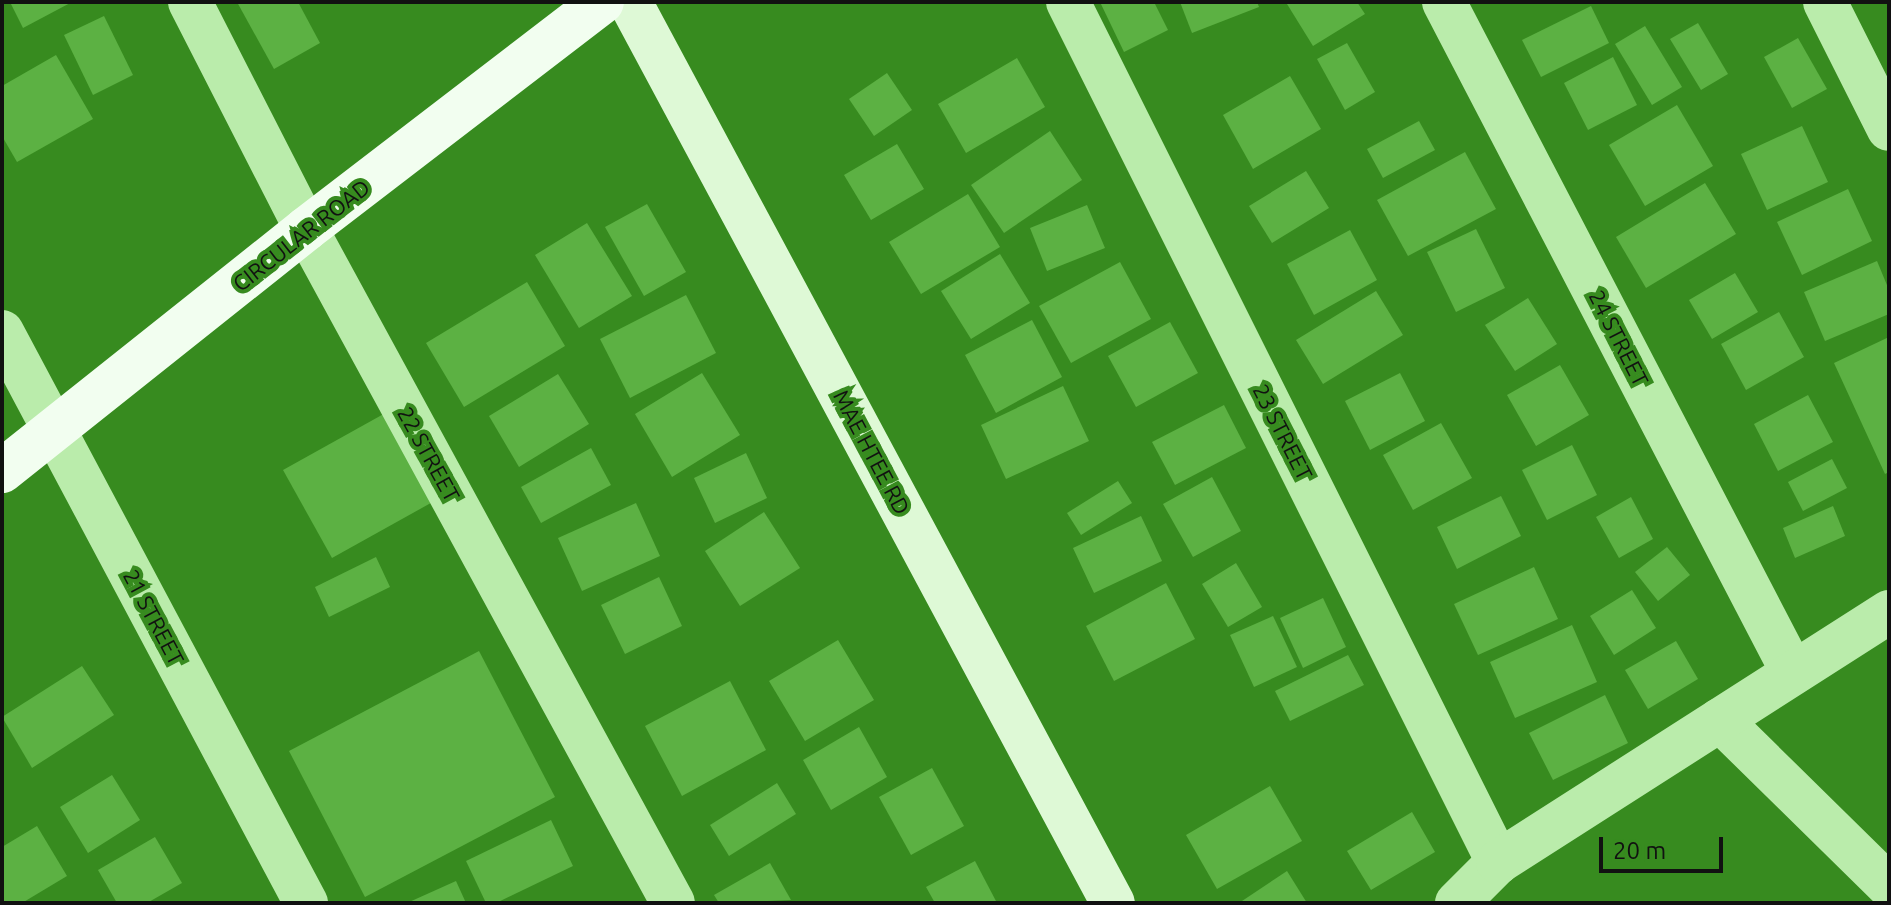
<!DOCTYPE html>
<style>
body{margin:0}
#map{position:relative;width:1891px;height:905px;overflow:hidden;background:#378b1f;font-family:Ubuntu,sans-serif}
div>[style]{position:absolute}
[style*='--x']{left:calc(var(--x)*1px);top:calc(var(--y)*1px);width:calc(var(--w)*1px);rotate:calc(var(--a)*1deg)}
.building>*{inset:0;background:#5cb143}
.street>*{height:44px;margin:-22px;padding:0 22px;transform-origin:22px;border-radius:22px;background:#baecab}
.secondary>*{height:44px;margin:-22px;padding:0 22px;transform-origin:22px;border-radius:22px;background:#def9d6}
.primary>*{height:44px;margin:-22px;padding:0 22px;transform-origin:22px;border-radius:22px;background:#f2fef0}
span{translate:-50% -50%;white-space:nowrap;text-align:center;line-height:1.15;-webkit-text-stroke:8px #378b1f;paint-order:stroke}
.street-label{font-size:22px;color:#111}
.frame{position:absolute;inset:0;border:4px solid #111;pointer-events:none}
.scale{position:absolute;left:1599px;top:837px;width:124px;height:36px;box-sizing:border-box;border:4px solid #111;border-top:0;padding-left:10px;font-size:24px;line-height:28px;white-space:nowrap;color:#111;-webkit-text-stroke:6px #378b1f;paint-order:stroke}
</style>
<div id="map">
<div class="building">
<i style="clip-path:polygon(10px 2px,72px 2px,23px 28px)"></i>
<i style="clip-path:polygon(237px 2px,298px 2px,320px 43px,274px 69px)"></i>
<i style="clip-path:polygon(1100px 2px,1154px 2px,1168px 30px,1124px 52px)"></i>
<i style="clip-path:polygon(1180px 2px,1257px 2px,1259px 7px,1192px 33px)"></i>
<i style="clip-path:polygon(1290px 2px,1357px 2px,1365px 14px,1313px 46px,1287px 4px)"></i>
<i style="clip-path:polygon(1591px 6px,1609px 43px,1541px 77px,1522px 40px)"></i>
<i style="clip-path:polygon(104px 16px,133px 75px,93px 95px,64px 35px)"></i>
<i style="clip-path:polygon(1698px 23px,1728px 74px,1701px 90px,1670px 39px)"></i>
<i style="clip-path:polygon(1645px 26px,1682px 87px,1652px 105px,1615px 44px)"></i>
<i style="clip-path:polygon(1798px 38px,1827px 89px,1792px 108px,1764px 57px)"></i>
<i style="clip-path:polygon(1347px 43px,1375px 92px,1345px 110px,1317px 59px)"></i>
<i style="clip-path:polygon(56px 55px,93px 119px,17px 162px,2px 136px,2px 86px)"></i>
<i style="clip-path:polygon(1613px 57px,1637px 105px,1588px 130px,1564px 83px)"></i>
<i style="clip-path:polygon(1017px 58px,1045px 107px,966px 153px,938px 104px)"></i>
<i style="clip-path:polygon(887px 73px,912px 110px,874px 136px,849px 99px)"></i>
<i style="clip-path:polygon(1290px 76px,1321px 129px,1253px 169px,1223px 115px)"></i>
<i style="clip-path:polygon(1677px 105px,1713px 166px,1645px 206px,1609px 145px)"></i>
<i style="clip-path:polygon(1419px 121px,1435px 150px,1383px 178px,1367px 149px)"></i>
<i style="clip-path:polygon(1802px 126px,1828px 182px,1767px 210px,1741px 154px)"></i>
<i style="clip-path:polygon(1050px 131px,1082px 180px,1004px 233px,971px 185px)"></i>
<i style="clip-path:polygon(897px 144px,924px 189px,871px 220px,844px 175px)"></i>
<i style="clip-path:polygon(1465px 152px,1496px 209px,1408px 256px,1377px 200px)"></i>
<i style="clip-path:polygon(1306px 171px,1329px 208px,1272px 243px,1249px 206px)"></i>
<i style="clip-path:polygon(1705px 183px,1736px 234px,1646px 288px,1616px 237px)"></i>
<i style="clip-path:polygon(1848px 189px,1872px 241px,1802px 275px,1777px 222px)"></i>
<i style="clip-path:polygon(968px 194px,1000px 247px,921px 294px,889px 242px)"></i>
<i style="clip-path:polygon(647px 204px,686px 272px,644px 296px,605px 227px)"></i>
<i style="clip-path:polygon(1087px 205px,1105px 248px,1047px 271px,1030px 228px)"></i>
<i style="clip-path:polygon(587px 223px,632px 296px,579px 328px,535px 255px)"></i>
<i style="clip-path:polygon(1476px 229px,1505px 288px,1456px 312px,1427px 252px)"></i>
<i style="clip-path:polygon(1350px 230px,1377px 280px,1314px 315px,1287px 264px)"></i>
<i style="clip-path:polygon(1000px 254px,1030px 303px,971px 339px,941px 291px)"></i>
<i style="clip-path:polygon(1877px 261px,1889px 290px,1889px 314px,1825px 341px,1804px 292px)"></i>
<i style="clip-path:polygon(1120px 262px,1151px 319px,1071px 363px,1039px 306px)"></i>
<i style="clip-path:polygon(1735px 273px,1758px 312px,1712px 339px,1689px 300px)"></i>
<i style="clip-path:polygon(527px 282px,565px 346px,464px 407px,426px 343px)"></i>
<i style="clip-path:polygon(1376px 291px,1403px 335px,1323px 384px,1296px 340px)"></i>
<i style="clip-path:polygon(686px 295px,716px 353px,630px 398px,600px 339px)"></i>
<i style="clip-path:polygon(1528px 298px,1557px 344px,1515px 371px,1485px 325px)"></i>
<i style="clip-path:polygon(1779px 312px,1804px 357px,1746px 390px,1721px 344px)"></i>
<i style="clip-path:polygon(1032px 320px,1062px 377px,996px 413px,965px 355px)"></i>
<i style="clip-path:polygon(1170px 322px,1198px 373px,1136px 407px,1108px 356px)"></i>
<i style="clip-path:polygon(1889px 337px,1889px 472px,1885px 474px,1834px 363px)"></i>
<i style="clip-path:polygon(1560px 365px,1589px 415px,1536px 446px,1507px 395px)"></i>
<i style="clip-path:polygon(702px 373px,740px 435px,672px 477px,635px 414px)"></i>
<i style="clip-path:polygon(1400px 373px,1425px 421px,1370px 450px,1345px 401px)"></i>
<i style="clip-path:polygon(558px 374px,589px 424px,519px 467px,489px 416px)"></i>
<i style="clip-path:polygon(1063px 386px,1089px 441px,1006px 479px,981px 425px)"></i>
<i style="clip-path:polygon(1808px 395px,1833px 442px,1778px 471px,1754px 424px)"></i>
<i style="clip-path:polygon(1224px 405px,1246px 448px,1175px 485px,1152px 442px)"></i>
<i style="clip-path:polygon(389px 411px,438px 499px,332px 558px,283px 470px)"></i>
<i style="clip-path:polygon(1441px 423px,1472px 478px,1413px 510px,1383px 455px)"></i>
<i style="clip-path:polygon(1572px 445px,1597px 495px,1547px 520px,1522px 470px)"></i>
<i style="clip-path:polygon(591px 448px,611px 485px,541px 523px,521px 487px)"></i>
<i style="clip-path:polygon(746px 453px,767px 498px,715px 523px,694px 478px)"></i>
<i style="clip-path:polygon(1832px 459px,1847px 488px,1803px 511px,1788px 482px)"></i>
<i style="clip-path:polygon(1212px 477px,1241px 531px,1193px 557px,1163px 504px)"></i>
<i style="clip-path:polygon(1118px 481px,1132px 503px,1081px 535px,1067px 513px)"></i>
<i style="clip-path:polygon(1501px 496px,1521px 536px,1457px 569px,1437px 527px)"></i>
<i style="clip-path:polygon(1631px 497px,1653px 539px,1619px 558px,1596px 517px)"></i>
<i style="clip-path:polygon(636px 503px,660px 556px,582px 591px,558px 538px)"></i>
<i style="clip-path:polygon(1833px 506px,1845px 536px,1795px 558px,1783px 528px)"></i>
<i style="clip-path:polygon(764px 512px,800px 568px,740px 606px,705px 551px)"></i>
<i style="clip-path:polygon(1141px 516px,1162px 561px,1094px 593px,1073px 548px)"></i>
<i style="clip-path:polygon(1667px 547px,1690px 575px,1658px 601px,1635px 572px)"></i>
<i style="clip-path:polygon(376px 557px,390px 587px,329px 617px,315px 587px)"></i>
<i style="clip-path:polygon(1236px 563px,1262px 607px,1228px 627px,1202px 584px)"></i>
<i style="clip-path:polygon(1534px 567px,1558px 619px,1478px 655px,1454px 604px)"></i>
<i style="clip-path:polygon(659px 577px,682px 626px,625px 654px,601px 605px)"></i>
<i style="clip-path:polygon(1166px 583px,1195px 639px,1114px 681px,1086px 626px)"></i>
<i style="clip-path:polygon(1632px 590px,1656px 628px,1614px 655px,1590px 616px)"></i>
<i style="clip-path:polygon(1323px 598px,1346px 647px,1303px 668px,1280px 618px)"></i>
<i style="clip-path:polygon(1273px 616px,1297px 667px,1254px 687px,1230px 635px)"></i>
<i style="clip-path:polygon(1572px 625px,1597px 682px,1515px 718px,1490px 662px)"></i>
<i style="clip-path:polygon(838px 640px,874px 700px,805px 741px,769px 681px)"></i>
<i style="clip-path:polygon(1676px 641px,1698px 679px,1648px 709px,1625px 670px)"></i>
<i style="clip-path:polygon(479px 651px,555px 797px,365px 897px,289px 751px)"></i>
<i style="clip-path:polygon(1348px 655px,1364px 685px,1290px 721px,1275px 691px)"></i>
<i style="clip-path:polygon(82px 666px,114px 715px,32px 768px,2px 717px)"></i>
<i style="clip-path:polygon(730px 681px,766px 750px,682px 796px,645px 726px)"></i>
<i style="clip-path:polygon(1605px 695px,1628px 743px,1553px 780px,1529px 733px)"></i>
<i style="clip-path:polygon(859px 727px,887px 777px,831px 810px,803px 760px)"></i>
<i style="clip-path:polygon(932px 768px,964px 826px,911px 855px,879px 797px)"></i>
<i style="clip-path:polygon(112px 775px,140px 820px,88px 853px,60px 807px)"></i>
<i style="clip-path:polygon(777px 783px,796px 814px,729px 856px,710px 825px)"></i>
<i style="clip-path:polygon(1270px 786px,1302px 841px,1217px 889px,1186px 835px)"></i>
<i style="clip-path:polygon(1412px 812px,1435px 852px,1371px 890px,1347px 851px)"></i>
<i style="clip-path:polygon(551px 820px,573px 866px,496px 903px,486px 903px,466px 861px)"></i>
<i style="clip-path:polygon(37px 826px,67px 876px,22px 903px,2px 903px,2px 847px)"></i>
<i style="clip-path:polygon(155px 837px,182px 883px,147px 903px,117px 903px,98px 870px)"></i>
<i style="clip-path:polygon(975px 861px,997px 903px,935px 903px,926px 887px)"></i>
<i style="clip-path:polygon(770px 863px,791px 900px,719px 903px,714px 895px)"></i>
<i style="clip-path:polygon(1287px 871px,1307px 903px,1239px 903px)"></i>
<i style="clip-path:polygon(456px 881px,466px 903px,407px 903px)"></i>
</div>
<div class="street">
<i style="--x:190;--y:2;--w:255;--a:62.9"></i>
<i style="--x:306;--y:229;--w:767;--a:61.43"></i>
<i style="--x:1068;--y:2;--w:962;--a:63.43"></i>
<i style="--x:1444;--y:2;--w:756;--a:62.52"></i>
<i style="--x:1825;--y:2;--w:142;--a:63.3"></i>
<i style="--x:2;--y:332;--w:647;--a:61.97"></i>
<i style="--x:1720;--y:720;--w:237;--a:44.5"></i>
<i style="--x:1457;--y:903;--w:58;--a:-45"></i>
<i style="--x:1498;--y:862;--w:464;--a:-32.6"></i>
</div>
<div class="secondary">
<i style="--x:630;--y:2;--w:1022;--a:61.81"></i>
</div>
<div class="primary">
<i style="--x:2;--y:471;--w:389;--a:-38.5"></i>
<i style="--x:306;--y:229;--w:373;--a:-37.5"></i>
</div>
<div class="street-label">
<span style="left:301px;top:235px;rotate:-38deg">CIRCULAR ROAD</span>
<span style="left:1619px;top:338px;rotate:63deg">24 STREET</span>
<span style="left:1283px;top:432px;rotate:63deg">23 STREET</span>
<span style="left:872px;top:452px;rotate:62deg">MAE HTEE RD</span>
<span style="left:429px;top:454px;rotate:61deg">22 STREET</span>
<span style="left:154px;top:617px;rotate:62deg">21 STREET</span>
</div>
<div class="frame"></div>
<div class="scale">20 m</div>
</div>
